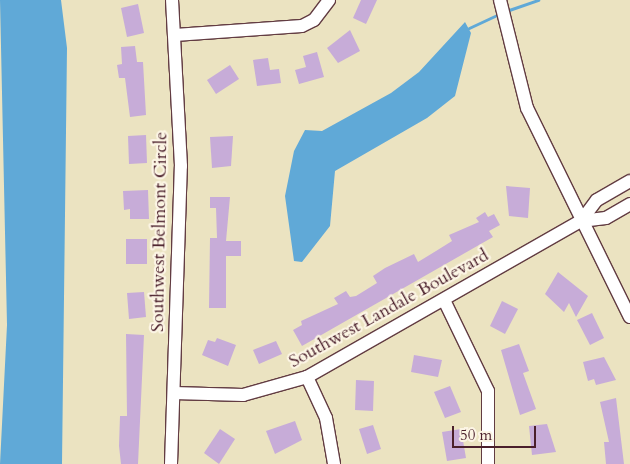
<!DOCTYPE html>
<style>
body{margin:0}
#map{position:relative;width:630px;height:464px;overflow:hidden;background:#ebe3c1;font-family:Cardo,serif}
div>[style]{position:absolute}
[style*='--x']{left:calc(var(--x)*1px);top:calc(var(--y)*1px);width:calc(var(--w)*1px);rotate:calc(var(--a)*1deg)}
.water>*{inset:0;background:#60a9d7}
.stream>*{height:3px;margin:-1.5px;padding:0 1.5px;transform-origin:1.5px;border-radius:1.5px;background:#60a9d7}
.building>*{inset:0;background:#c7acd8}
.roads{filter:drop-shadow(1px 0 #623c42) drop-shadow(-1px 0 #623c42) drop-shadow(0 1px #623c42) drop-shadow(0 -1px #623c42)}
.minor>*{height:12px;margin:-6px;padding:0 6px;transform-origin:6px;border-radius:6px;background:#fff}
span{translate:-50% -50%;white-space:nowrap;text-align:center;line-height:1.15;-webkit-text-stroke:4.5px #fcf5e5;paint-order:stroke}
.street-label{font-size:18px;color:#4a1f2b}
.scale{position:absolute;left:452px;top:426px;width:84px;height:22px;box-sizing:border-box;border:2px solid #4a1f2b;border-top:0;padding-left:6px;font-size:15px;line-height:18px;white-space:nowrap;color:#4a1f2b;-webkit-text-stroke:4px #fcf5e5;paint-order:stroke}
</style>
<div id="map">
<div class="water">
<i style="clip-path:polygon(0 0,61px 0,67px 48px,62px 464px,0 464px,7px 325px)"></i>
<i style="clip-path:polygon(465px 22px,471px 33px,455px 96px,427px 118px,335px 171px,330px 226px,302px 262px,294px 261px,285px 196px,294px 151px,305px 130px,322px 131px,391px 93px,419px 72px)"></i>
</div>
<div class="stream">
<i style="--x:509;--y:10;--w:31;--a:-19"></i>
<i style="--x:469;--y:28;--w:29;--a:-25"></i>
</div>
<div class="building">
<i style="clip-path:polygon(361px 0,377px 0,366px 24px,353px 18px)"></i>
<i style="clip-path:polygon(138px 4px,144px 33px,127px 37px,121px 8px)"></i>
<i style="clip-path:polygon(350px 30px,360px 51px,338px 63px,327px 48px)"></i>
<i style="clip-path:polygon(135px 46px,137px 62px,143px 62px,146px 115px,130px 117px,125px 78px,119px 78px,117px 65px,122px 64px,121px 47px)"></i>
<i style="clip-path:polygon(317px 52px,324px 77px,299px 84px,295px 70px,306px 67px,303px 56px)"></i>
<i style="clip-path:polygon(268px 58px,270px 70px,279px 69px,281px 83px,257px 86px,253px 60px)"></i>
<i style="clip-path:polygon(230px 65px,239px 79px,216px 94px,207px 80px)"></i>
<i style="clip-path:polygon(146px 135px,147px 163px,129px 164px,128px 136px)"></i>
<i style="clip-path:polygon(233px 136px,231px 166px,212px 168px,210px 137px)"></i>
<i style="clip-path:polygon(506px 186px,530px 188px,528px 218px,509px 216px)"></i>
<i style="clip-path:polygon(148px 190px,149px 219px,130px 219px,130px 209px,124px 210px,123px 191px)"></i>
<i style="clip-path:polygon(210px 197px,230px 197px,226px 241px,241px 241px,241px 256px,226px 256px,226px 308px,209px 308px,210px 238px,217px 238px,216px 208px,210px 208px)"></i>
<i style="clip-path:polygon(485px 212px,488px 217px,494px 214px,500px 225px,489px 231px,493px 237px,302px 346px,293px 330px,302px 325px,301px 321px,338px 304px,334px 298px,346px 291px,350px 297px,356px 296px,377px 283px,373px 276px,385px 268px,414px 254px,418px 262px,436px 251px,452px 241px,449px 235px,479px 222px,476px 218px)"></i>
<i style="clip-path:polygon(126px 239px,147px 239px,147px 264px,126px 264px)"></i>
<i style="clip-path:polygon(558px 272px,588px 296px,576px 317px,569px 303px,564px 312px,545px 294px)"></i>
<i style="clip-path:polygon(144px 292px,146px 317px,129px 319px,127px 293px)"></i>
<i style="clip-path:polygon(502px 301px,518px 309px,505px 334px,490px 326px)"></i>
<i style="clip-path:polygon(592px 313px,604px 338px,590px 345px,577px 320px)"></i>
<i style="clip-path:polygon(126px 334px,144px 335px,138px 464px,121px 464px,119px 446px,120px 416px,127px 416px)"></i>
<i style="clip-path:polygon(217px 338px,236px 345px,228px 366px,202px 355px,208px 340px,215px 342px)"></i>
<i style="clip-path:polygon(276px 341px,282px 354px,259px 364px,253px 350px)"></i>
<i style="clip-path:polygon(519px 344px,529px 371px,523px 373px,536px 409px,520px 415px,501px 350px)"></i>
<i style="clip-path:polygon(414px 355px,442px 360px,438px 377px,411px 372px)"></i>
<i style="clip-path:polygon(604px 357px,616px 380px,596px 385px,594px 379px,588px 381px,583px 362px)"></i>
<i style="clip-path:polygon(356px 380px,374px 381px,373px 411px,355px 410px)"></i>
<i style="clip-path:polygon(450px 386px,461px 412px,445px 418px,434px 392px)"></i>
<i style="clip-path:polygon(616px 398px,624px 464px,606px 464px,604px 442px,609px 442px,600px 402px)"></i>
<i style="clip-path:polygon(295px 421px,302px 440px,275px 454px,266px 431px)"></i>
<i style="clip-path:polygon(547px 424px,556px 452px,532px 455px,529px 426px)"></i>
<i style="clip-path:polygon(373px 425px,381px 449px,367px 454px,359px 429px)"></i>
<i style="clip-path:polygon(220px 429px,235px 439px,219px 464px,204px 453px)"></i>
<i style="clip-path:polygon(461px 429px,466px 458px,447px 461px,442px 432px)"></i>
</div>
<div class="roads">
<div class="minor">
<i style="--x:500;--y:0;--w:111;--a:76"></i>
<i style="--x:527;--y:108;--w:233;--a:63.8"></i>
<i style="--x:175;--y:35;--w:127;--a:-4.1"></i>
<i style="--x:302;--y:26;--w:13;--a:-27"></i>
<i style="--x:314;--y:20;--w:25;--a:-53"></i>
<i style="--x:581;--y:221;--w:25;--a:-7"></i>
<i style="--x:606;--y:218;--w:28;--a:-30"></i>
<i style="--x:444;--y:300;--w:101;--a:64.2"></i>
<i style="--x:488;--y:391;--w:73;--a:90"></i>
<i style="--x:307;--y:377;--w:45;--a:65.1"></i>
<i style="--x:326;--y:418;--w:47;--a:80.1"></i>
<i style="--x:174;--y:393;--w:69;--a:1.7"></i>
<i style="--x:243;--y:395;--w:66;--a:-15.7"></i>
<i style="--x:307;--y:377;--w:315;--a:-29.7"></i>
<i style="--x:581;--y:221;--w:26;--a:-53"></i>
<i style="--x:597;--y:200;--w:38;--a:-30"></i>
<i style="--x:171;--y:464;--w:298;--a:-88.1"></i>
<i style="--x:181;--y:166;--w:166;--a:-93.1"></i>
</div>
</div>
<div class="street-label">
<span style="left:160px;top:232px;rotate:-89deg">Southwest Belmont Circle</span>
<span style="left:389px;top:309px;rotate:-29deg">Southwest Landale Boulevard</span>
</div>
<div class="scale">50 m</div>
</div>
